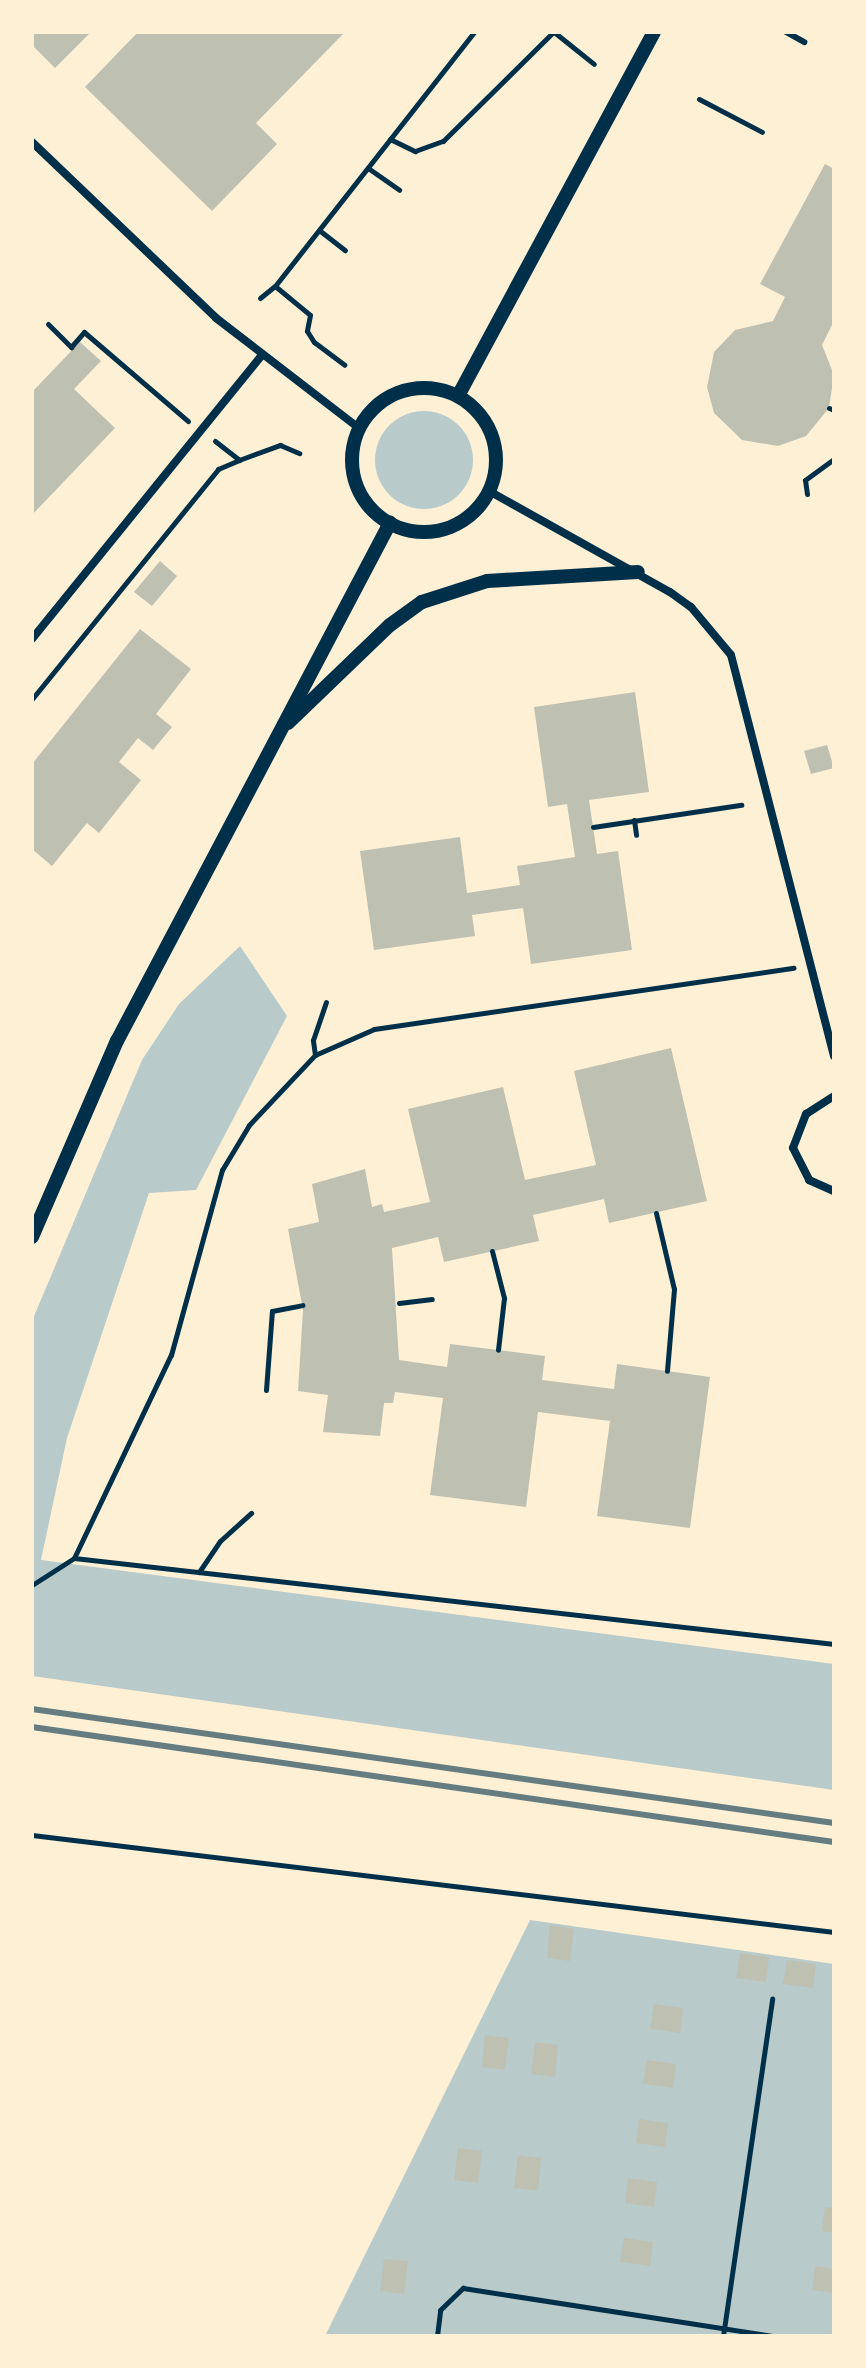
<!DOCTYPE html>
<style>
body{margin:0}
#map{position:relative;width:866px;height:2368px;overflow:hidden;background:#fdf0d5;font-family:Commissioner,sans-serif}
div>[style]{position:absolute}
[style*='--x']{left:calc(var(--x)*1px);top:calc(var(--y)*1px);width:calc(var(--w)*1px);rotate:calc(var(--a)*1deg)}
.green>*{inset:0;background:#b9caca}
.round{border-radius:50%}
.building>*{inset:0;background:#bec0b2}
.path>*{height:5px;margin:-2.5px;padding:0 2.5px;transform-origin:2.5px;border-radius:2.5px;background:#003049}
.service>*{height:6px;margin:-3px;padding:0 3px;transform-origin:3px;border-radius:3px;background:#003049}
.minor>*{height:8px;margin:-4px;padding:0 4px;transform-origin:4px;border-radius:4px;background:#003049}
.tertiary>*{height:14px;margin:-7px;padding:0 7px;transform-origin:7px;border-radius:7px;background:#003049}
.tertiary>.ring{margin:-7px;padding:0;box-sizing:content-box;background:none;border:14px solid #003049;border-radius:50%}
.rail>*{height:6px;margin:-3px;padding:0 3px;transform-origin:3px;border-radius:3px;background:#657d81}
span{translate:-50% -50%;white-space:nowrap;text-align:center;line-height:1.15;-webkit-text-stroke:7px #fdf0d5;paint-order:stroke}
.frame{position:absolute;inset:0;border:34px solid #fdf0d5;pointer-events:none}
</style>
<div id="map">
<div class="green">
<i class="round" style="left:375px;top:411px;width:98px;height:98px"></i>
<i style="clip-path:polygon(240px 946px,287px 1016px,196px 1190px,149px 1193px,67px 1438px,41px 1560px,834px 1664px,834px 1790px,32px 1676px,32px 1321px,142px 1060px,179px 1004px)"></i>
<i style="clip-path:polygon(530px 1920px,834px 1964px,834px 2336px,325px 2336px)"></i>
</div>
<div class="building">
<i style="clip-path:polygon(32px 32px,91px 32px,55px 68px,32px 45px)"></i>
<i style="clip-path:polygon(138px 32px,345px 32px,256px 123px,277px 144px,212px 211px,85px 87px)"></i>
<i style="clip-path:polygon(825px 164px,834px 169px,834px 321px,822px 345px,834px 375px,829px 408px,806px 436px,778px 446px,742px 440px,714px 413px,707px 387px,714px 352px,735px 330px,773px 321px,785px 297px,760px 284px)"></i>
<i style="clip-path:polygon(80px 342px,101px 361px,74px 389px,115px 428px,32px 515px,32px 392px)"></i>
<i style="clip-path:polygon(160px 561px,177px 576px,152px 606px,134px 592px)"></i>
<i style="clip-path:polygon(140px 629px,191px 669px,156px 714px,172px 727px,153px 750px,138px 738px,119px 762px,141px 780px,99px 833px,87px 823px,52px 866px,32px 849px,32px 764px)"></i>
<i style="clip-path:polygon(635px 692px,649px 792px,589px 800px,597px 854px,618px 851px,632px 950px,531px 964px,523px 908px,472px 915px,475px 936px,374px 950px,360px 851px,460px 837px,467px 893px,520px 885px,517px 866px,575px 857px,567px 804px,548px 807px,534px 707px)"></i>
<i style="clip-path:polygon(827px 745px,834px 768px,811px 774px,804px 751px)"></i>
<i style="clip-path:polygon(671px 1048px,707px 1201px,609px 1223px,604px 1199px,533px 1215px,539px 1241px,444px 1262px,438px 1237px,392px 1248px,399px 1360px,447px 1367px,450px 1344px,545px 1356px,542px 1380px,614px 1389px,617px 1364px,710px 1377px,690px 1528px,597px 1516px,610px 1421px,538px 1412px,526px 1507px,430px 1495px,443px 1398px,395px 1392px,393px 1403px,384px 1403px,380px 1436px,323px 1432px,328px 1395px,298px 1391px,303px 1310px,288px 1229px,319px 1222px,312px 1184px,365px 1169px,372px 1207px,382px 1204px,384px 1212px,430px 1202px,408px 1109px,503px 1087px,525px 1180px,596px 1165px,574px 1071px)"></i>
<i style="clip-path:polygon(550px 1925px,574px 1929px,570px 1961px,547px 1958px)"></i>
<i style="clip-path:polygon(740px 1953px,769px 1957px,766px 1982px,736px 1978px)"></i>
<i style="clip-path:polygon(787px 1960px,816px 1964px,813px 1988px,783px 1984px)"></i>
<i style="clip-path:polygon(654px 2004px,683px 2008px,680px 2033px,650px 2029px)"></i>
<i style="clip-path:polygon(485px 2035px,509px 2038px,505px 2070px,482px 2067px)"></i>
<i style="clip-path:polygon(535px 2042px,558px 2045px,555px 2077px,531px 2074px)"></i>
<i style="clip-path:polygon(647px 2060px,676px 2064px,673px 2088px,643px 2084px)"></i>
<i style="clip-path:polygon(639px 2119px,668px 2123px,665px 2147px,636px 2143px)"></i>
<i style="clip-path:polygon(458px 2148px,482px 2151px,478px 2183px,454px 2180px)"></i>
<i style="clip-path:polygon(518px 2155px,541px 2158px,538px 2191px,514px 2188px)"></i>
<i style="clip-path:polygon(628px 2178px,657px 2182px,654px 2207px,625px 2203px)"></i>
<i style="clip-path:polygon(825px 2207px,834px 2208px,834px 2233px,822px 2231px)"></i>
<i style="clip-path:polygon(624px 2238px,653px 2242px,650px 2266px,620px 2262px)"></i>
<i style="clip-path:polygon(384px 2259px,408px 2261px,404px 2294px,380px 2291px)"></i>
<i style="clip-path:polygon(815px 2266px,834px 2269px,834px 2293px,812px 2290px)"></i>
</div>
<div class="path">
<i style="--x:554;--y:32;--w:51;--a:38.7"></i>
<i style="--x:699;--y:99;--w:71;--a:27.6"></i>
<i style="--x:390;--y:139;--w:28;--a:26"></i>
<i style="--x:415;--y:151;--w:30;--a:-20"></i>
<i style="--x:443;--y:141;--w:155;--a:-44.7"></i>
<i style="--x:368;--y:168;--w:38;--a:35"></i>
<i style="--x:319;--y:230;--w:33;--a:38"></i>
<i style="--x:275;--y:286;--w:45;--a:39.6"></i>
<i style="--x:310;--y:315;--w:16;--a:101"></i>
<i style="--x:307;--y:331;--w:13;--a:58"></i>
<i style="--x:314;--y:342;--w:38;--a:37"></i>
<i style="--x:260;--y:298;--w:19;--a:-39"></i>
<i style="--x:275;--y:286;--w:323;--a:-51.9"></i>
<i style="--x:48;--y:324;--w:33;--a:45"></i>
<i style="--x:71;--y:347;--w:20;--a:-49"></i>
<i style="--x:84;--y:332;--w:137;--a:40.6"></i>
<i style="--x:829;--y:408;--w:5;--a:22"></i>
<i style="--x:215;--y:441;--w:31;--a:38"></i>
<i style="--x:239;--y:460;--w:44;--a:-20.1"></i>
<i style="--x:280;--y:445;--w:21;--a:23"></i>
<i style="--x:807;--y:494;--w:14;--a:-98"></i>
<i style="--x:805;--y:480;--w:36;--a:-36"></i>
<i style="--x:32;--y:699;--w:296;--a:-51"></i>
<i style="--x:218;--y:469;--w:23;--a:-23"></i>
<i style="--x:634;--y:820;--w:15;--a:82"></i>
<i style="--x:593;--y:827;--w:150;--a:-8.5"></i>
<i style="--x:315;--y:1055;--w:15;--a:-98"></i>
<i style="--x:313;--y:1040;--w:40;--a:-71.1"></i>
<i style="--x:656;--y:1213;--w:78;--a:76.7"></i>
<i style="--x:674;--y:1289;--w:82;--a:94.9"></i>
<i style="--x:492;--y:1251;--w:49;--a:75.7"></i>
<i style="--x:504;--y:1298;--w:52;--a:96.6"></i>
<i style="--x:399;--y:1303;--w:33;--a:-7"></i>
<i style="--x:266;--y:1390;--w:79;--a:-85.7"></i>
<i style="--x:272;--y:1311;--w:31;--a:-11"></i>
<i style="--x:74;--y:1558;--w:225;--a:-64.5"></i>
<i style="--x:171;--y:1355;--w:192;--a:-74.6"></i>
<i style="--x:222;--y:1170;--w:52;--a:-59"></i>
<i style="--x:249;--y:1125;--w:96;--a:-46.7"></i>
<i style="--x:315;--y:1055;--w:64;--a:-23.8"></i>
<i style="--x:374;--y:1029;--w:424;--a:-8.3"></i>
<i style="--x:199;--y:1572;--w:37;--a:-56"></i>
<i style="--x:220;--y:1541;--w:42;--a:-42.1"></i>
<i style="--x:32;--y:1585;--w:50;--a:-32.7"></i>
<i style="--x:74;--y:1558;--w:765;--a:6.46"></i>
<i style="--x:32;--y:1835;--w:808;--a:6.9"></i>
<i style="--x:437;--y:2336;--w:26;--a:-83"></i>
<i style="--x:440;--y:2310;--w:32;--a:-44"></i>
<i style="--x:463;--y:2288;--w:313;--a:8.8"></i>
<i style="--x:723;--y:2336;--w:341;--a:-81.7"></i>
</div>
<div class="service">
<i style="--x:786;--y:32;--w:21;--a:29"></i>
</div>
<div class="minor">
<i style="--x:32;--y:142;--w:255;--a:43.7"></i>
<i style="--x:216;--y:318;--w:180;--a:37.6"></i>
<i style="--x:489;--y:491;--w:207;--a:29.2"></i>
<i style="--x:670;--y:592;--w:26;--a:36"></i>
<i style="--x:691;--y:607;--w:62;--a:50.2"></i>
<i style="--x:731;--y:655;--w:414;--a:75.6"></i>
<i style="--x:32;--y:639;--w:364;--a:-51"></i>
<i style="--x:834;--y:1096;--w:33;--a:147"></i>
<i style="--x:806;--y:1114;--w:36;--a:111"></i>
<i style="--x:793;--y:1148;--w:36;--a:63"></i>
<i style="--x:809;--y:1180;--w:27;--a:24"></i>
</div>
<div class="tertiary">
<i class="ring" style="left:352px;top:388px;width:130px;height:130px"></i>
<i style="--x:458;--y:396;--w:413;--a:-61.7"></i>
<i style="--x:288;--y:723;--w:141;--a:-43.9"></i>
<i style="--x:390;--y:625;--w:39;--a:-36"></i>
<i style="--x:422;--y:602;--w:68;--a:-17.9"></i>
<i style="--x:487;--y:581;--w:151;--a:-3.4"></i>
<i style="--x:32;--y:1237;--w:214;--a:-66.6"></i>
<i style="--x:117;--y:1041;--w:586;--a:-62.21"></i>
</div>
<div class="rail">
<i style="--x:32;--y:1709;--w:810;--a:8.09"></i>
<i style="--x:32;--y:1727;--w:810;--a:8.16"></i>
</div>
<div class="frame"></div>
</div>
